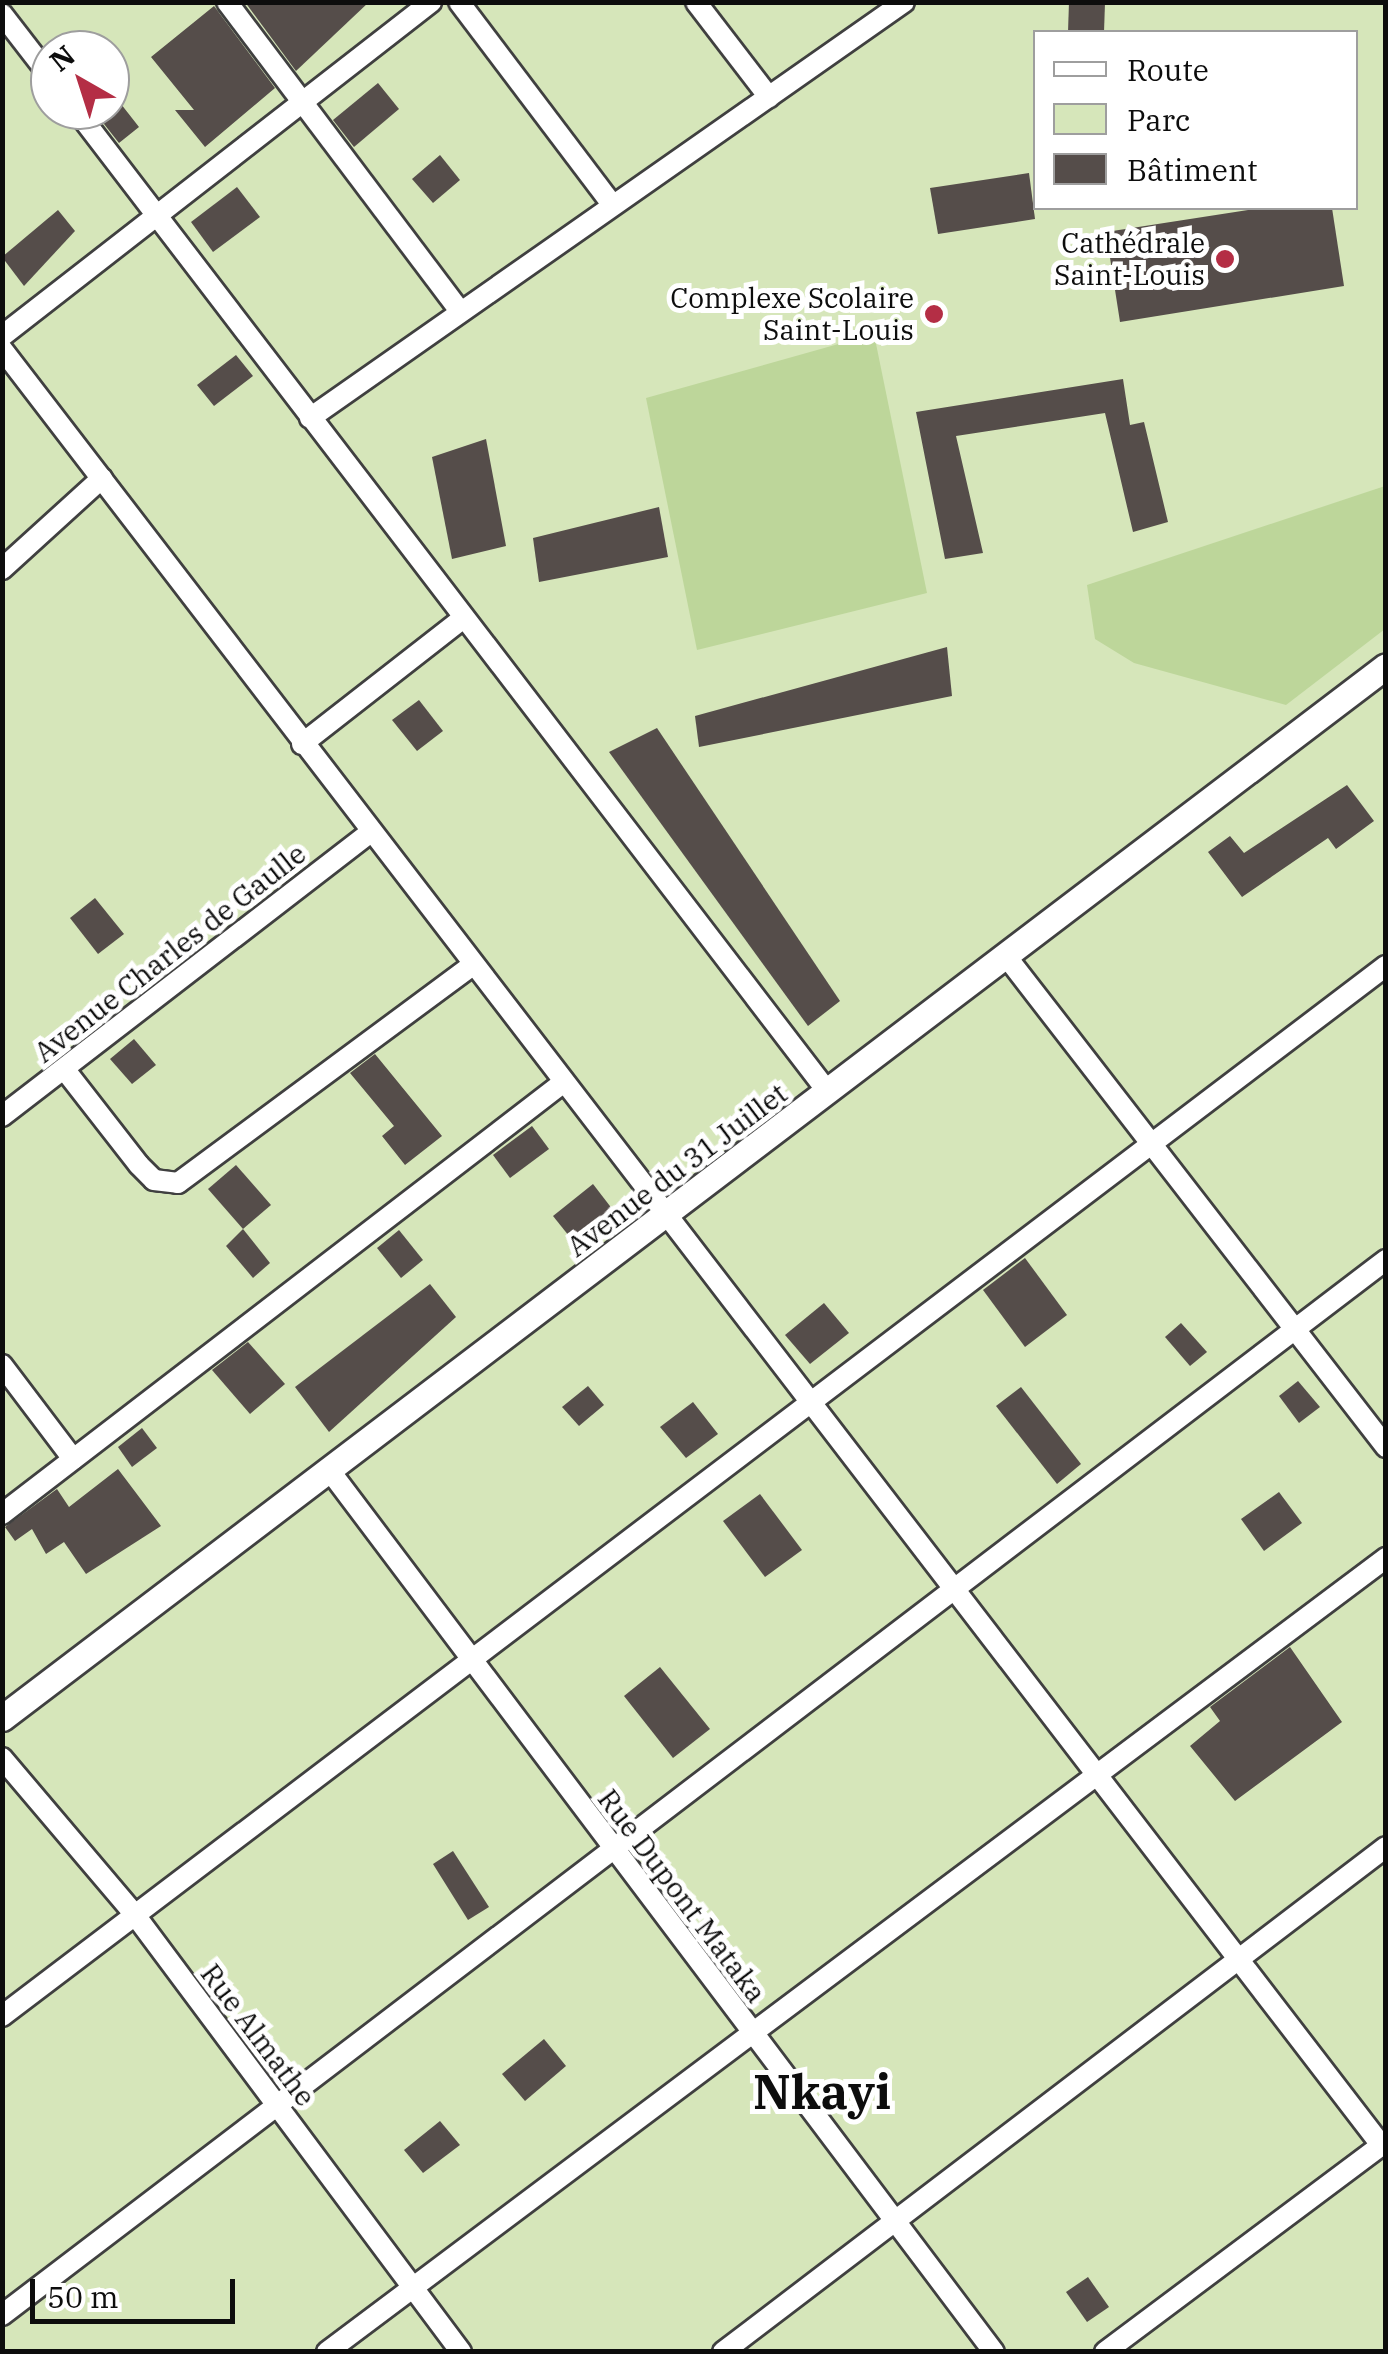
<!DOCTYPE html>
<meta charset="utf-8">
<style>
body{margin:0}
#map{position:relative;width:1388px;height:2354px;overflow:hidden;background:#fef9ee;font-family:"IBM Plex Serif",serif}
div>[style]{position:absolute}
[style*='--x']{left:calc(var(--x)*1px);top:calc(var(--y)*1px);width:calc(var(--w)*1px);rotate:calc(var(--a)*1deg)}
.green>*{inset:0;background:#d6e6ba}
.forest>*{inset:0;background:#bdd69a}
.building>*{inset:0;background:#554d4a}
.roads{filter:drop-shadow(2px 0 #404040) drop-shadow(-2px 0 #404040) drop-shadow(0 2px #404040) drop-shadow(0 -2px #404040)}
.minor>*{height:20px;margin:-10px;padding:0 10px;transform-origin:10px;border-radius:10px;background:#fff}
.tertiary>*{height:25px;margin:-12.5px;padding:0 12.5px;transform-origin:12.5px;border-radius:12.5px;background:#fff}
.dots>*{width:28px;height:28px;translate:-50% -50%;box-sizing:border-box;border:5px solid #fff;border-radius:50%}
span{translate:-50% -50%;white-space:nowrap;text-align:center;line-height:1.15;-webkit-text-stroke:10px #fff;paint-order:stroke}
.poi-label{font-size:28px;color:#0d0d0d}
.right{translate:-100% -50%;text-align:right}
.street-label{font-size:28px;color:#0d0d0d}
.town-label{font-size:48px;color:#0d0d0d;font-weight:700}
.frame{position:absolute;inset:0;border:5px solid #0d0d0d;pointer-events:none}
.legend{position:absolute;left:1033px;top:30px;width:325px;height:180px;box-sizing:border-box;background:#fff;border:2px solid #9e9e9e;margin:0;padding:12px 18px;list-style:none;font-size:30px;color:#0d0d0d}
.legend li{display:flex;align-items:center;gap:20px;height:50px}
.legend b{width:50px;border:2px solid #9e9e9e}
.north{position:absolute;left:30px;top:30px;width:100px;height:100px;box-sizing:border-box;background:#fff;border:2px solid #9e9e9e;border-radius:50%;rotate:321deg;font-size:28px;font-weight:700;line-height:40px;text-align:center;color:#0d0d0d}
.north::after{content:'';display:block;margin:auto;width:35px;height:45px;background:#b42e45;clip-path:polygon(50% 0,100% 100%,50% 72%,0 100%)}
.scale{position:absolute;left:30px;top:2279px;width:205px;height:45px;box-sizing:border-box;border:5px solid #0d0d0d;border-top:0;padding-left:12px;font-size:30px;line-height:35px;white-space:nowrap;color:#0d0d0d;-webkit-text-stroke:8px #fff;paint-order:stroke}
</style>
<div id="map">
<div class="green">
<i style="clip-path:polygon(evenodd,3px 3px,1385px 3px,1385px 2351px,3px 2351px,3px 3px,1036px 32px,1356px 32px,1356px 208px,1036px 208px,1036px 32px,3px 3px,50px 50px,110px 50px,110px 110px,50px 110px,50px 50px)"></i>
</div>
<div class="forest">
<i style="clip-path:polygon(874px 334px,927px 593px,697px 650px,646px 398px)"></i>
<i style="clip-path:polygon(1385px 486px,1385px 629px,1286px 705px,1134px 663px,1095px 639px,1087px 585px)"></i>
</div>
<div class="building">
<i style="clip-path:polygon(245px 2px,369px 2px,296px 71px)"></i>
<i style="clip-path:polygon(1069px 2px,1105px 3px,1104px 32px,1068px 32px)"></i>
<i style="clip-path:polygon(214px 6px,275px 88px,205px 147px,175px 110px,194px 110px,151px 57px)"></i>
<i style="clip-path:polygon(378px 83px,399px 109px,354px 147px,333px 120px)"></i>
<i style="clip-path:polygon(110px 90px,139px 127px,119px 143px,93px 110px,110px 110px)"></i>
<i style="clip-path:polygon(440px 155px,460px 180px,433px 203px,412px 179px)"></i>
<i style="clip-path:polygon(1029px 173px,1035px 219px,938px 234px,930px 188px)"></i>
<i style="clip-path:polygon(237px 187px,260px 217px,213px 252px,191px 222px)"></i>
<i style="clip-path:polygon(1261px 208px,1332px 208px,1344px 286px,1120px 322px,1106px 232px)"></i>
<i style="clip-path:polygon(58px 210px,75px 231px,24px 286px,2px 257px)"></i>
<i style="clip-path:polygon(236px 355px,253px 376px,214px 406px,197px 385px)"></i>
<i style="clip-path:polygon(1123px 379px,1130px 425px,1144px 422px,1168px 522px,1133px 532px,1105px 413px,956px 436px,983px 553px,945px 559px,916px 412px)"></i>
<i style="clip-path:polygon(486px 439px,506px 546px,452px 559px,432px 457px)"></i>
<i style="clip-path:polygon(659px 507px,668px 557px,539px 582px,533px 538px)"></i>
<i style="clip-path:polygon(947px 647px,952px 696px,699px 747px,695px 716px)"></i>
<i style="clip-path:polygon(419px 700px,443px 731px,417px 751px,392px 720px)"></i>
<i style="clip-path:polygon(657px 728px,840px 1001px,808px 1026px,609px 752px)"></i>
<i style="clip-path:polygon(1347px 785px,1374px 821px,1336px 849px,1328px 838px,1242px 897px,1208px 852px,1230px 836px,1244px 853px)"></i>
<i style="clip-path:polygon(95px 898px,124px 934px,98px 954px,70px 918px)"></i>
<i style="clip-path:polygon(134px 1039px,156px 1065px,132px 1084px,110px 1059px)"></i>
<i style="clip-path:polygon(375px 1054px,442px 1136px,405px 1165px,382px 1136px,394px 1126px,350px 1073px)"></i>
<i style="clip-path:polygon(532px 1126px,549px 1149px,510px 1178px,493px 1155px)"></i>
<i style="clip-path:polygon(236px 1165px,271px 1205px,243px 1229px,208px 1189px)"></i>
<i style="clip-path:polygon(593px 1184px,613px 1210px,573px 1241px,553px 1216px)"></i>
<i style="clip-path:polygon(243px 1229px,270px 1263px,253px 1278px,226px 1246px)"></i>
<i style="clip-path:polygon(399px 1230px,423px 1260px,401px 1278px,377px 1248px)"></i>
<i style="clip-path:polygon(1025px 1258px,1067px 1315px,1025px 1347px,983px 1290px)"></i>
<i style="clip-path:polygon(430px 1284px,456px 1317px,329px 1432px,295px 1387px)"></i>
<i style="clip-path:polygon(824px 1303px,849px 1333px,810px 1364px,785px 1335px)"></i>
<i style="clip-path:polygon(1181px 1323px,1207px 1352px,1190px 1366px,1165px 1337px)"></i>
<i style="clip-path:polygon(248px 1342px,285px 1384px,250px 1414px,212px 1370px)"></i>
<i style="clip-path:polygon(1298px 1381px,1320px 1407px,1299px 1423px,1279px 1396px)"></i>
<i style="clip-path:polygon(588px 1386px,604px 1405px,579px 1426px,562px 1407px)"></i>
<i style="clip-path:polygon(1021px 1387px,1081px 1464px,1057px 1484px,996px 1406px)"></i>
<i style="clip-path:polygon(693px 1402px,718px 1434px,686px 1458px,660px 1427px)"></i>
<i style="clip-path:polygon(142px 1428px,157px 1448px,132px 1467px,118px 1447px)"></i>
<i style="clip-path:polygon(118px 1469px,161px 1526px,86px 1574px,64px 1542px,46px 1554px,32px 1529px,15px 1541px,5px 1527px,57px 1489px,69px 1507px)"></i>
<i style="clip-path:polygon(1279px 1492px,1302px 1523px,1264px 1551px,1241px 1519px)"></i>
<i style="clip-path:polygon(760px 1494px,802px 1550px,765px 1577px,723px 1521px)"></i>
<i style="clip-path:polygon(1290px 1647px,1342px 1722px,1235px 1801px,1190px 1746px,1220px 1721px,1210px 1707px)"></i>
<i style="clip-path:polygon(660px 1667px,710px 1729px,673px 1758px,624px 1696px)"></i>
<i style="clip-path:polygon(453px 1851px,489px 1907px,468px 1920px,433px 1864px)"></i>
<i style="clip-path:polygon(544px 2039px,566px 2066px,525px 2101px,502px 2074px)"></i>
<i style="clip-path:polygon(440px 2121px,460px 2145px,423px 2173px,404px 2150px)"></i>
<i style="clip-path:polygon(1088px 2277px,1109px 2307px,1087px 2322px,1066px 2292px)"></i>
</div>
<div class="roads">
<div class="minor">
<i style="--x:227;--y:2;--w:382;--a:53"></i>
<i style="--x:459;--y:2;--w:252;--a:52.9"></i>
<i style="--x:696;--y:2;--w:120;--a:52.5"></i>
<i style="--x:2;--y:14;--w:78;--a:52.3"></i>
<i style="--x:76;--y:110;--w:1237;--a:52.56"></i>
<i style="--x:2;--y:336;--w:544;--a:-37.9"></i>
<i style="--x:2;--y:349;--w:2264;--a:52.48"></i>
<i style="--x:310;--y:418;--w:725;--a:-35"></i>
<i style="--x:2;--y:569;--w:135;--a:-42.3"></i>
<i style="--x:302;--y:744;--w:203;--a:-38"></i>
<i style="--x:1006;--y:956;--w:621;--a:52.26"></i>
<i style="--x:65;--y:1070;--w:120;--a:52.1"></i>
<i style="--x:139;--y:1165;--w:21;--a:45"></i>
<i style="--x:154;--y:1180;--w:24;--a:7"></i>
<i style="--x:178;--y:1183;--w:365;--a:-36.5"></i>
<i style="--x:2;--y:1116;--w:464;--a:-37.6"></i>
<i style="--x:2;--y:1365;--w:118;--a:52.9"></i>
<i style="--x:330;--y:1471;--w:1103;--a:53"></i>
<i style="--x:2;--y:1514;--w:704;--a:-37.55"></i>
<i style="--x:2;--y:1758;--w:206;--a:49.7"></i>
<i style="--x:135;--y:1915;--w:545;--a:53.28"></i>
<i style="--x:2;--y:2016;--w:1737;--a:-37.19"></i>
<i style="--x:2;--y:2315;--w:1740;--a:-37.32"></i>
<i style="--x:327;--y:2352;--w:1324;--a:-36.86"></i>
<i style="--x:723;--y:2352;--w:833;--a:-37.3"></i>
<i style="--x:1105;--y:2352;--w:351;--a:-36.8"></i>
</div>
<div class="tertiary">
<i style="--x:2;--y:1718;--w:1738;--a:-37.24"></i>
</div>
</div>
<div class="dots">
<i style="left:1225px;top:259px;background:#b42e45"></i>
<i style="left:934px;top:314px;background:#b42e45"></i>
</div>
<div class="poi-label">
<span class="right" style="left:1205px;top:259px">Cathédrale<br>Saint-Louis</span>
<span class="right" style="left:914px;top:314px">Complexe Scolaire<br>Saint-Louis</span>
</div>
<div class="street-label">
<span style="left:170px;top:953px;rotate:-38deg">Avenue Charles de Gaulle</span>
<span style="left:677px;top:1170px;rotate:-37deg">Avenue du 31 Juillet</span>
<span style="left:682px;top:1896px;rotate:53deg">Rue Dupont Mataka</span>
<span style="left:258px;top:2035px;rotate:53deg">Rue Almathe</span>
</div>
<div class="town-label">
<span style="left:822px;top:2092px">Nkayi</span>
</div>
<div class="frame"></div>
<ul class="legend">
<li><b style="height:12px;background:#fff"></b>Route</li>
<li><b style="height:28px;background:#d6e6ba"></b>Parc</li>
<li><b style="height:28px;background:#554d4a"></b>Bâtiment</li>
</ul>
<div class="north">N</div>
<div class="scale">50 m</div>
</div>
